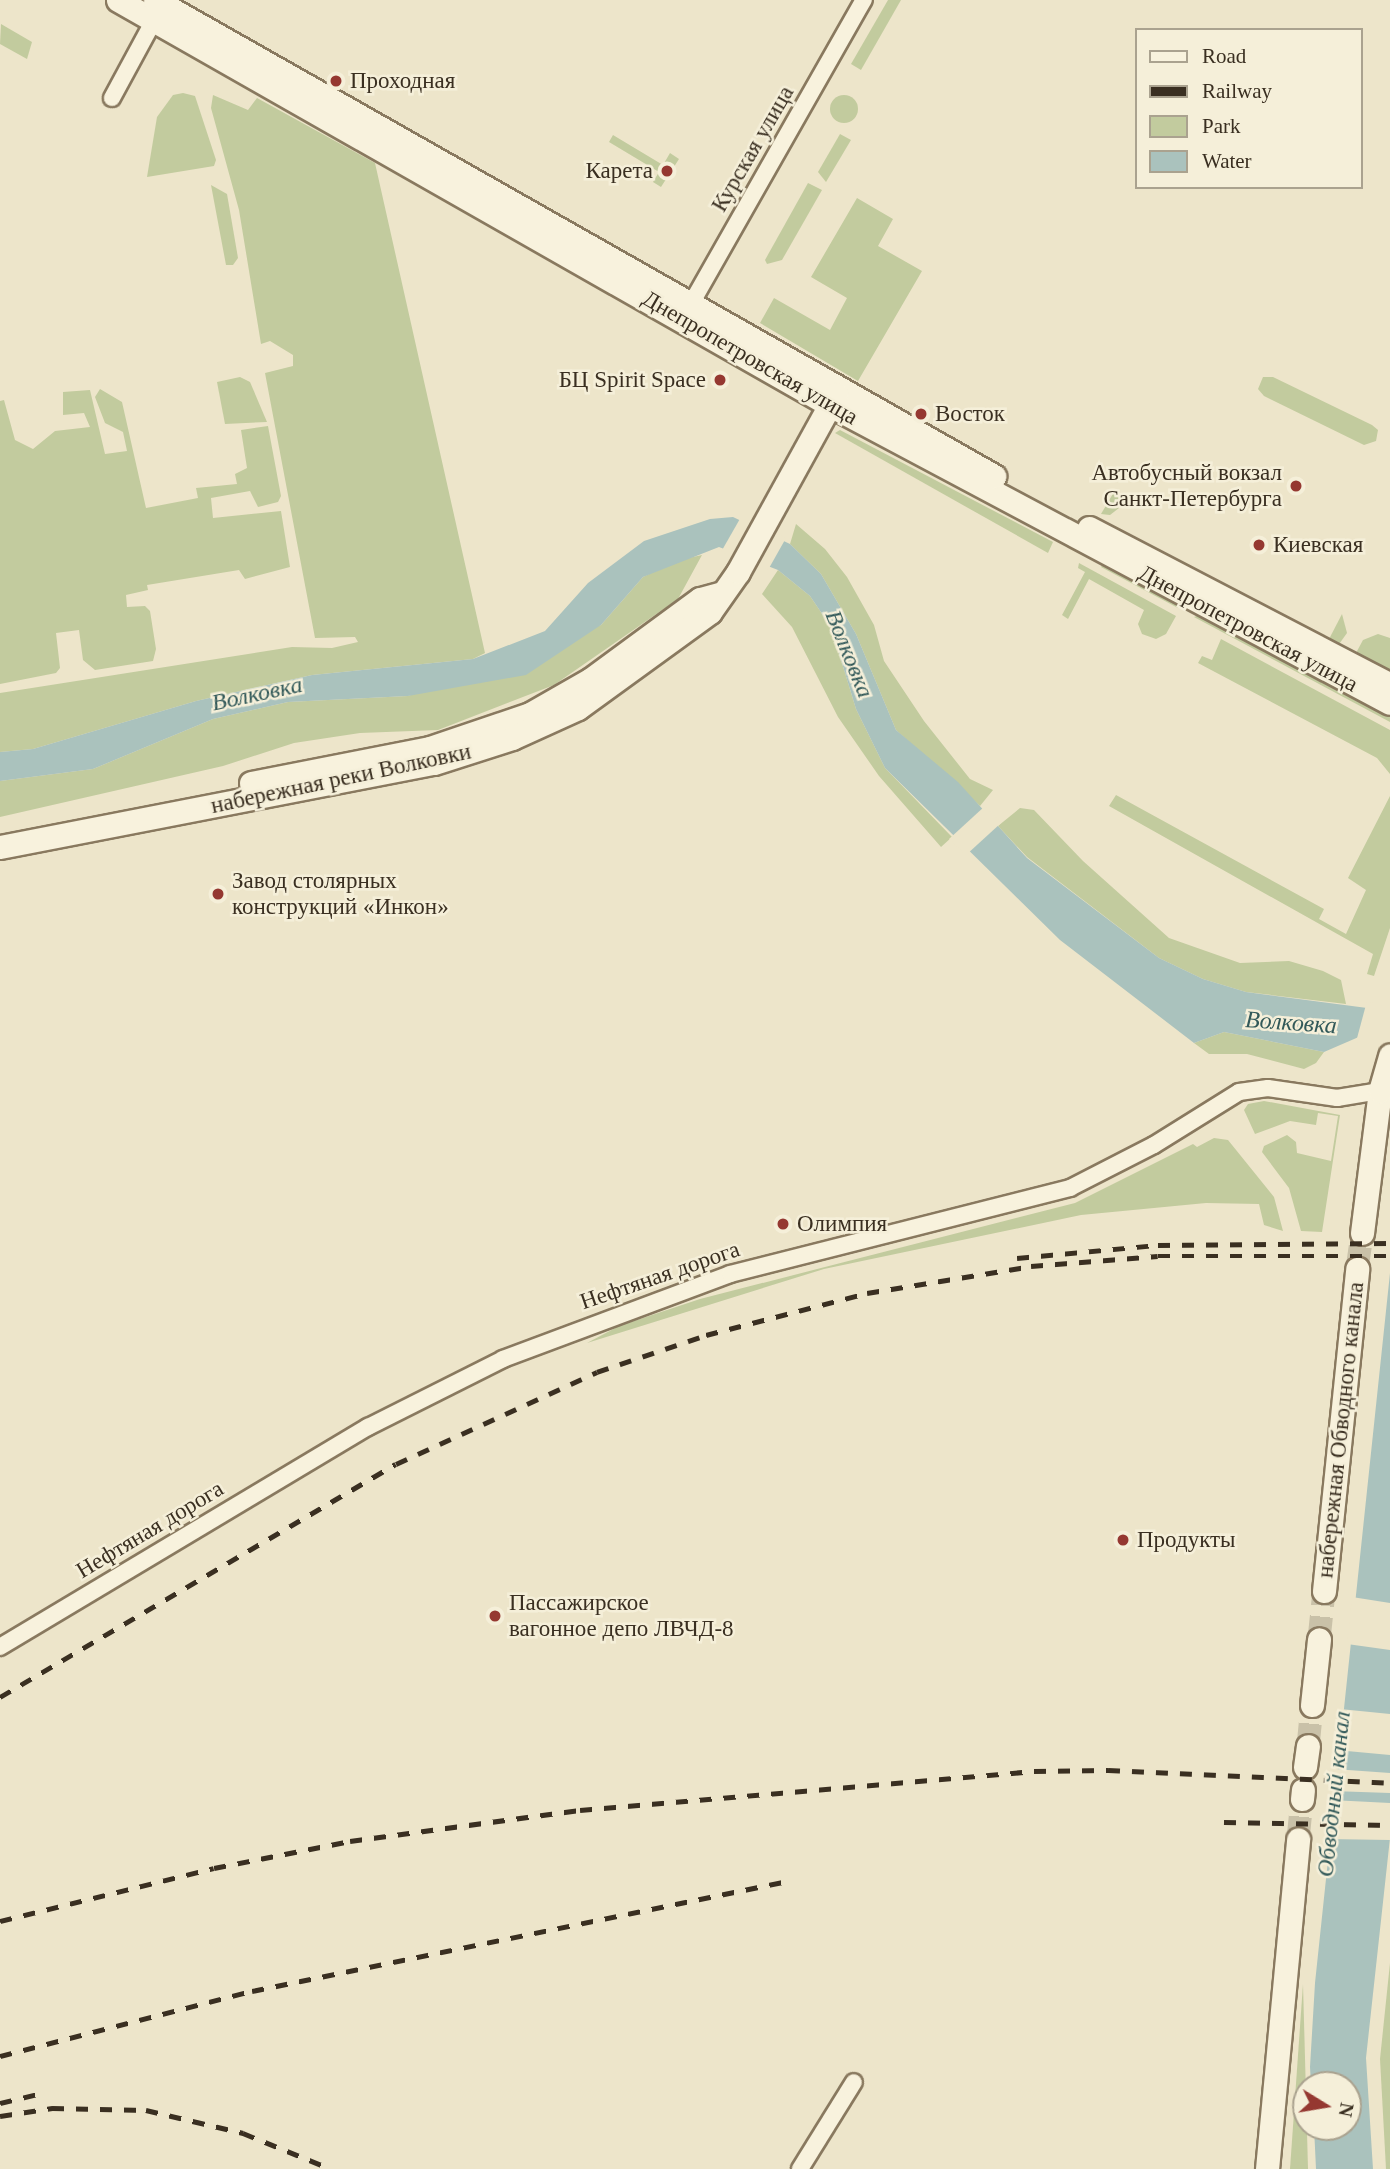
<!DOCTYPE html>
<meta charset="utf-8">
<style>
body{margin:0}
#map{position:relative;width:1390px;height:2169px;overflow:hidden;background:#ede5ca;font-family:Georgia,serif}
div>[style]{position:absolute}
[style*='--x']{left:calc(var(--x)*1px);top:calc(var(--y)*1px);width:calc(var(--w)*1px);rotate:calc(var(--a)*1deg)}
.green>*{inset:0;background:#c2cb9e}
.round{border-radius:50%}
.water>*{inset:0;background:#aac2bd}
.pier>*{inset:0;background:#ede5ca}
.secondary-tunnel>*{height:23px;margin-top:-11.5px;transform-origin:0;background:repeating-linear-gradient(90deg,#c9c1a8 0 23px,transparent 0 34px)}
.roads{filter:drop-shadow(2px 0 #89795f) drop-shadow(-2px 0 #89795f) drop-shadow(0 2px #89795f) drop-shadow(0 -2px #89795f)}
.street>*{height:16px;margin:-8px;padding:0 8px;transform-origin:8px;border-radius:8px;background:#f8f2dd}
.secondary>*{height:23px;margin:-11.5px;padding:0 11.5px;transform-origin:11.5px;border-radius:11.5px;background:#f8f2dd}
.rail>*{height:4.5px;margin-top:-2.25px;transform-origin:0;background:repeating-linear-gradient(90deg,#3a2f21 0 12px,transparent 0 24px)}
.dots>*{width:19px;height:19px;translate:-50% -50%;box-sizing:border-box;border:4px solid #f5efd9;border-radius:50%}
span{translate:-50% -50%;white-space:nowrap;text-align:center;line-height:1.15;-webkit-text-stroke:5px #f5efd9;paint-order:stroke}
.poi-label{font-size:23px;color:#3a2f21}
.left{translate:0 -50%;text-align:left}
.right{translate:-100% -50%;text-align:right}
.street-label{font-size:23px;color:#3a2f21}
.water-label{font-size:24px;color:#325959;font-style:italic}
.legend{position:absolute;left:1135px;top:28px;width:228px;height:161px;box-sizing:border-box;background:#f5efd9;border:2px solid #aaa28f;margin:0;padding:9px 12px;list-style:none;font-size:21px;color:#3a2f21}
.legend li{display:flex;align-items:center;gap:14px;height:35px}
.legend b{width:35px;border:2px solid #aaa28f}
.north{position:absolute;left:1292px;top:2071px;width:70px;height:70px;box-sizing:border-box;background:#f5efd9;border:2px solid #aaa28f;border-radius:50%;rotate:101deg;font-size:19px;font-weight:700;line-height:28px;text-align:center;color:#3a2f21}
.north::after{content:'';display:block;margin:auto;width:24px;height:32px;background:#953831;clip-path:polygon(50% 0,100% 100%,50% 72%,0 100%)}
</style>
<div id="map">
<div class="green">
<i style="clip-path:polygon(888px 0,901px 0,861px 70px,851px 64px)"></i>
<i style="clip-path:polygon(1px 24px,32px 42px,27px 59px,0 44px)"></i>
<i style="clip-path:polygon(183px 93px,195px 96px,216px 160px,214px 166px,147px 177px,157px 117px,173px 95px)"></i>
<i class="round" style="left:830px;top:95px;width:28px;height:28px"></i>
<i style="clip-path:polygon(213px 95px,248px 110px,257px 98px,375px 163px,485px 653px,473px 659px,312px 675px,196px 701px,33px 749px,0 752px,0 693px,292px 647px,332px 648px,358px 642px,355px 637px,315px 638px,265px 373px,293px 366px,293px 355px,270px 341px,261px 344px,239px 210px,211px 108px)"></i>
<i style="clip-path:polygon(840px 134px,851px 140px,826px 182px,818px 172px)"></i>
<i style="clip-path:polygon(613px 135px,663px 165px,670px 153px,679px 159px,661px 187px,653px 182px,659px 172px,609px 142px)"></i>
<i style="clip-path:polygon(808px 183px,822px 190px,782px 260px,767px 264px,765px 260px)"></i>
<i style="clip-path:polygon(211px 185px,227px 194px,238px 258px,233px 265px,226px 265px)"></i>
<i style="clip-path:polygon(857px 198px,893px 219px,878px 246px,922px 271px,858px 381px,760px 323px,774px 298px,830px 330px,847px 298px,811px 277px)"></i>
<i style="clip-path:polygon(240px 377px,250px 382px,267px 422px,225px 424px,217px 382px)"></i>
<i style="clip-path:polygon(1263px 377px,1273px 377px,1372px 425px,1378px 430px,1376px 441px,1364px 445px,1264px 396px,1258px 389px)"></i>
<i style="clip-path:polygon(100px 389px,122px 402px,146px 508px,198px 498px,196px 488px,237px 484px,235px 474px,247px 468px,241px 430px,268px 426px,281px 496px,278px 502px,258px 507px,250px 491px,211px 498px,213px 518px,281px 511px,290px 567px,245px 579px,239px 570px,147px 585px,148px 590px,126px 595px,127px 607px,145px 606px,150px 611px,156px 649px,153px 661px,95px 670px,83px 660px,79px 630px,56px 633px,60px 668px,56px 673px,0 684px,0 401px,4px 400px,15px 440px,33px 449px,55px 431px,90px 427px,84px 413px,63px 415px,63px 392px,90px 390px,105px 454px,127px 451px,123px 432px,105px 423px,95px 397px)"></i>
<i style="clip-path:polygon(840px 430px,1053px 542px,1048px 553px,835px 433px)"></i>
<i style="clip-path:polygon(1114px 492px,1124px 498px,1119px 508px,1110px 515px,1101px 514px)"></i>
<i style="clip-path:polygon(796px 524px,825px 549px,847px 577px,874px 625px,884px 661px,924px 721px,970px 779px,993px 790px,980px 806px,896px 730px,856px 634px,821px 574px,790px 544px)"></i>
<i style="clip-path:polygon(702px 555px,678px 599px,554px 685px,438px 730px,360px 733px,294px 743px,223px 766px,0 817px,0 781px,93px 769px,213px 719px,288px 702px,408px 696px,601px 625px,643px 577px,675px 561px)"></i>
<i style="clip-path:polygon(1104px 562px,1176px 600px,1178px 608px,1101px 567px)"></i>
<i style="clip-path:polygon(1079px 563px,1176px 616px,1166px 634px,1156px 639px,1142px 634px,1138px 624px,1144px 610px,1089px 579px,1068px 619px,1062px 615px,1085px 572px,1078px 568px)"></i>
<i style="clip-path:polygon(778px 570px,810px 596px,831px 627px,856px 709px,885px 768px,952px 837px,941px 847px,879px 776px,838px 717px,792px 627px,762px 594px)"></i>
<i style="clip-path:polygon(1202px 614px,1390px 715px,1390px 722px,1194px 617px)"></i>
<i style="clip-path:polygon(1342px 614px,1347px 633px,1337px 647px,1327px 643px)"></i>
<i style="clip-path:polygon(1378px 634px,1390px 638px,1390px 674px,1356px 653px,1363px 640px)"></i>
<i style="clip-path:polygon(1221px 639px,1390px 730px,1390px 774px,1377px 758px,1198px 663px,1202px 656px,1212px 660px)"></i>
<i style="clip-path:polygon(1116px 795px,1324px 909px,1319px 919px,1346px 934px,1366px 890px,1348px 878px,1390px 796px,1390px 928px,1374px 976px,1367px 974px,1373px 954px,1109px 806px)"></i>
<i style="clip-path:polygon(1020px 808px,1034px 810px,1083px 861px,1169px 938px,1240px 963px,1289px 961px,1323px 971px,1341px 980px,1346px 1004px,1246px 992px,1203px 979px,1159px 958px,1027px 857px,998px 826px)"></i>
<i style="clip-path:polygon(1224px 1032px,1324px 1052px,1316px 1063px,1304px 1069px,1247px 1054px,1209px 1054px,1194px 1043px)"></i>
<i style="clip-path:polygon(1264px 1101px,1340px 1115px,1322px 1232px,1301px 1231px,1289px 1188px,1262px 1152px,1264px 1146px,1287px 1135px,1296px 1142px,1297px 1153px,1331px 1161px,1338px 1116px,1318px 1113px,1316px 1125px,1290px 1121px,1255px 1134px,1244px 1110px,1248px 1104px)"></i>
<i style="clip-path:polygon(1214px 1138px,1228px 1140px,1274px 1197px,1283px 1231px,1264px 1225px,1259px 1204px,1206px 1203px,1081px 1215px,824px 1269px,587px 1343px,619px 1326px,700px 1299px,1075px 1203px,1193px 1144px,1197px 1147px)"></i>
<i style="clip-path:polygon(1390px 1963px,1390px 2169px,1386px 2169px,1380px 2059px)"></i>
<i style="clip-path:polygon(1303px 1984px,1308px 2169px,1290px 2169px)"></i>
</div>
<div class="water">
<i style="clip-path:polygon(733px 517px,790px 544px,821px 574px,856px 634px,896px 730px,958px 782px,1027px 858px,1159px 958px,1203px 979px,1246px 992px,1390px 1011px,1361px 1036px,1324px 1052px,1224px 1032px,1194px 1043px,1060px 940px,885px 768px,856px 709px,831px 627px,810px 596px,778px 570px,719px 547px,643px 577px,601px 625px,526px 675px,408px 696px,288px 702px,213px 719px,93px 769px,0 781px,0 752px,33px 749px,196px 701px,312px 675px,473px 659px,545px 631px,588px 583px,644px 541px,710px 519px)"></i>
<i style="clip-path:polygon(1390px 1273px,1390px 1838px,1366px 2058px,1373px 2169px,1316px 2169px,1314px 2127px,1348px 2127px,1348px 2085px,1311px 2085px,1310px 2067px,1315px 1983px)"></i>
</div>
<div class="pier">
<i style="clip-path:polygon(741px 517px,786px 538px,768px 570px,721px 552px)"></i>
<i style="clip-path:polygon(985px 806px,1001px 823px,966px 855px,949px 839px)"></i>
<i style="clip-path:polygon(1367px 1001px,1390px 1008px,1390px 1047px,1356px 1042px)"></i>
<i style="clip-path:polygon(1352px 1597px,1390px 1603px,1390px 1650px,1347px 1644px)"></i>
<i style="clip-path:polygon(1340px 1709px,1390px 1714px,1390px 1755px,1336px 1750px)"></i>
<i style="clip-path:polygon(1334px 1769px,1390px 1773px,1390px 1793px,1332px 1791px)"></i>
<i style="clip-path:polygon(1331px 1800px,1390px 1803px,1390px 1840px,1327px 1839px)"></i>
</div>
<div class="secondary-tunnel">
<i style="--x:1357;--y:1269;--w:36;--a:-82"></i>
<i style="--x:1319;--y:1639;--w:48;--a:-84.1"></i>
<i style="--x:1308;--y:1746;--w:41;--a:-84.4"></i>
<i style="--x:1298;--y:1839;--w:40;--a:-84.3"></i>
</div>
<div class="roads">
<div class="street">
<i style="--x:112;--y:98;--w:99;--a:-61.6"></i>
<i style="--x:687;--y:311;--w:358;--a:-60.4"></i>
<i style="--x:0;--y:1647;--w:429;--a:-30.9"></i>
<i style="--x:368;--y:1427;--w:151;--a:-26.7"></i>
<i style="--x:503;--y:1359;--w:242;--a:-20.5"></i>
<i style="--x:730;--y:1274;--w:351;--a:-14.2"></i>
<i style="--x:1070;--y:1188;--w:94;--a:-27.1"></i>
<i style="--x:1154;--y:1145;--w:100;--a:-31.9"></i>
<i style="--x:1239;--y:1092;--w:29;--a:-8"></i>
<i style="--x:1268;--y:1088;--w:70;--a:8.2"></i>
<i style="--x:1337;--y:1098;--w:44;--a:-9.2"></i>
<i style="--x:800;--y:2169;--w:102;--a:-58.2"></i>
</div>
<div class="secondary">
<i style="--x:118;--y:0;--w:819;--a:29.63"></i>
<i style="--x:830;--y:405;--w:634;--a:28.02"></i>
<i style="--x:155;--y:0;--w:965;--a:29.57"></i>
<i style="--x:1089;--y:528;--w:339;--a:27.5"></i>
<i style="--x:251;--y:783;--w:182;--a:-11.1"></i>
<i style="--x:430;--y:748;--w:106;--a:-18.8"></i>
<i style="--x:530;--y:714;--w:70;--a:-29.8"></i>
<i style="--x:591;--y:679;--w:135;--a:-36.3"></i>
<i style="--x:700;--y:599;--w:20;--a:-15"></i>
<i style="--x:0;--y:847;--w:442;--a:-11"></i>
<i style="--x:434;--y:763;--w:82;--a:-17.8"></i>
<i style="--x:512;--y:738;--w:72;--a:-24.4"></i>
<i style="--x:578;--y:708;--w:163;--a:-36"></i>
<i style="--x:710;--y:612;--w:49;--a:-55"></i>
<i style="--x:738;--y:572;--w:203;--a:-61.2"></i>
<i style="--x:1362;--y:1233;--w:143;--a:-82.8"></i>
<i style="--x:1380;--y:1091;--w:37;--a:-74"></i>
<i style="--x:1324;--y:1591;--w:324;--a:-84.1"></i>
<i style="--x:1312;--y:1705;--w:66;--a:-83.9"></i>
<i style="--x:1305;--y:1767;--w:21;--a:-82"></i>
<i style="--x:1302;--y:1799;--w:9;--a:-84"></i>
<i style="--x:1267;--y:2169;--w:331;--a:-84.6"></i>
</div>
</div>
<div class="rail">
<i style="--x:1017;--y:1258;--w:142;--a:-5.3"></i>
<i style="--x:1158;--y:1245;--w:232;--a:-0.5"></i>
<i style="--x:0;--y:1697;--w:459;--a:-30.5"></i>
<i style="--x:396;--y:1464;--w:221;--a:-24.6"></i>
<i style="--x:597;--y:1372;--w:115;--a:-18.7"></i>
<i style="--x:706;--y:1335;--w:166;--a:-14.6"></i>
<i style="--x:867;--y:1293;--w:166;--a:-9.3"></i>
<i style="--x:1031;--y:1266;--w:127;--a:-4.5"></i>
<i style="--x:1158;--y:1256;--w:232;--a:0"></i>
<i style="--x:1224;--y:1822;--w:166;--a:1"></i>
<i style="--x:0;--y:1921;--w:220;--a:-13.9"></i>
<i style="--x:214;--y:1868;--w:139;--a:-11.2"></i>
<i style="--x:350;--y:1841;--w:232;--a:-7.7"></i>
<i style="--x:580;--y:1810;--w:456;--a:-4.9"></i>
<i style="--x:1034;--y:1771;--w:74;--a:-0.8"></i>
<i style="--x:1108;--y:1770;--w:282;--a:2.6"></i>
<i style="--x:0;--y:2056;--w:260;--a:-14.5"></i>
<i style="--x:252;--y:1991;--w:542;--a:-11.6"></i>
<i style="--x:0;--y:2103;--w:47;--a:-13.4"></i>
<i style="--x:0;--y:2116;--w:53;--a:-8.7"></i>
<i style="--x:52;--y:2108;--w:94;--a:1.2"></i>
<i style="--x:146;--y:2110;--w:100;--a:13.3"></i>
<i style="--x:243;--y:2133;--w:95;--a:22.2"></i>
</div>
<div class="dots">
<i style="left:336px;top:81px;background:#953831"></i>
<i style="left:667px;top:171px;background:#953831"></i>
<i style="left:720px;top:380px;background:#953831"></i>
<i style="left:921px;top:414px;background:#953831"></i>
<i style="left:1296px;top:486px;background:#953831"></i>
<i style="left:1259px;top:545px;background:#953831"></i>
<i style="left:218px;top:894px;background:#953831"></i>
<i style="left:783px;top:1224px;background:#953831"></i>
<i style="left:1123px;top:1540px;background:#953831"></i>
<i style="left:495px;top:1616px;background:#953831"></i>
</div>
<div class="poi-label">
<span class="left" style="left:350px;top:81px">Проходная</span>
<span class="right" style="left:653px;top:171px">Карета</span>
<span class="right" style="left:706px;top:380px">БЦ Spirit Space</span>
<span class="left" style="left:935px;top:414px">Восток</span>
<span class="right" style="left:1282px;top:486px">Автобусный вокзал<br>Санкт-Петербурга</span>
<span class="left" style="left:1273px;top:545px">Киевская</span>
<span class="left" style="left:232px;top:894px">Завод столярных<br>конструкций «Инкон»</span>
<span class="left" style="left:797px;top:1224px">Олимпия</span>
<span class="left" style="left:1137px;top:1540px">Продукты</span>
<span class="left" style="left:509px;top:1616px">Пассажирское<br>вагонное депо ЛВЧД-8</span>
</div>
<div class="street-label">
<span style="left:753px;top:149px;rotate:-60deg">Курская улица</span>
<span style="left:750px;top:358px;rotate:30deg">Днепропетровская улица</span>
<span style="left:1248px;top:629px;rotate:28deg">Днепропетровская улица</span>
<span style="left:341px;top:779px;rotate:-12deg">набережная реки Волковки</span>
<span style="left:660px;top:1276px;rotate:-19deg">Нефтяная дорога</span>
<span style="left:1341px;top:1430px;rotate:-84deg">набережная Обводного канала</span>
<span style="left:150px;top:1530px;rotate:-31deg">Нефтяная дорога</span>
</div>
<div class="water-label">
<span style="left:849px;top:654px;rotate:68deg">Волковка</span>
<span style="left:257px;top:694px;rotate:-12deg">Волковка</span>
<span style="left:1291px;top:1023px;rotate:4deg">Волковка</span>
<span style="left:1334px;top:1794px;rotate:-84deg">Обводный канал</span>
</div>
<ul class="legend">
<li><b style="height:9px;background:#f8f2dd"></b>Road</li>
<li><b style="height:9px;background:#3a2f21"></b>Railway</li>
<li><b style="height:19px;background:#c2cb9e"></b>Park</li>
<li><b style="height:19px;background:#aac2bd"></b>Water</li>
</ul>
<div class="north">N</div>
</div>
